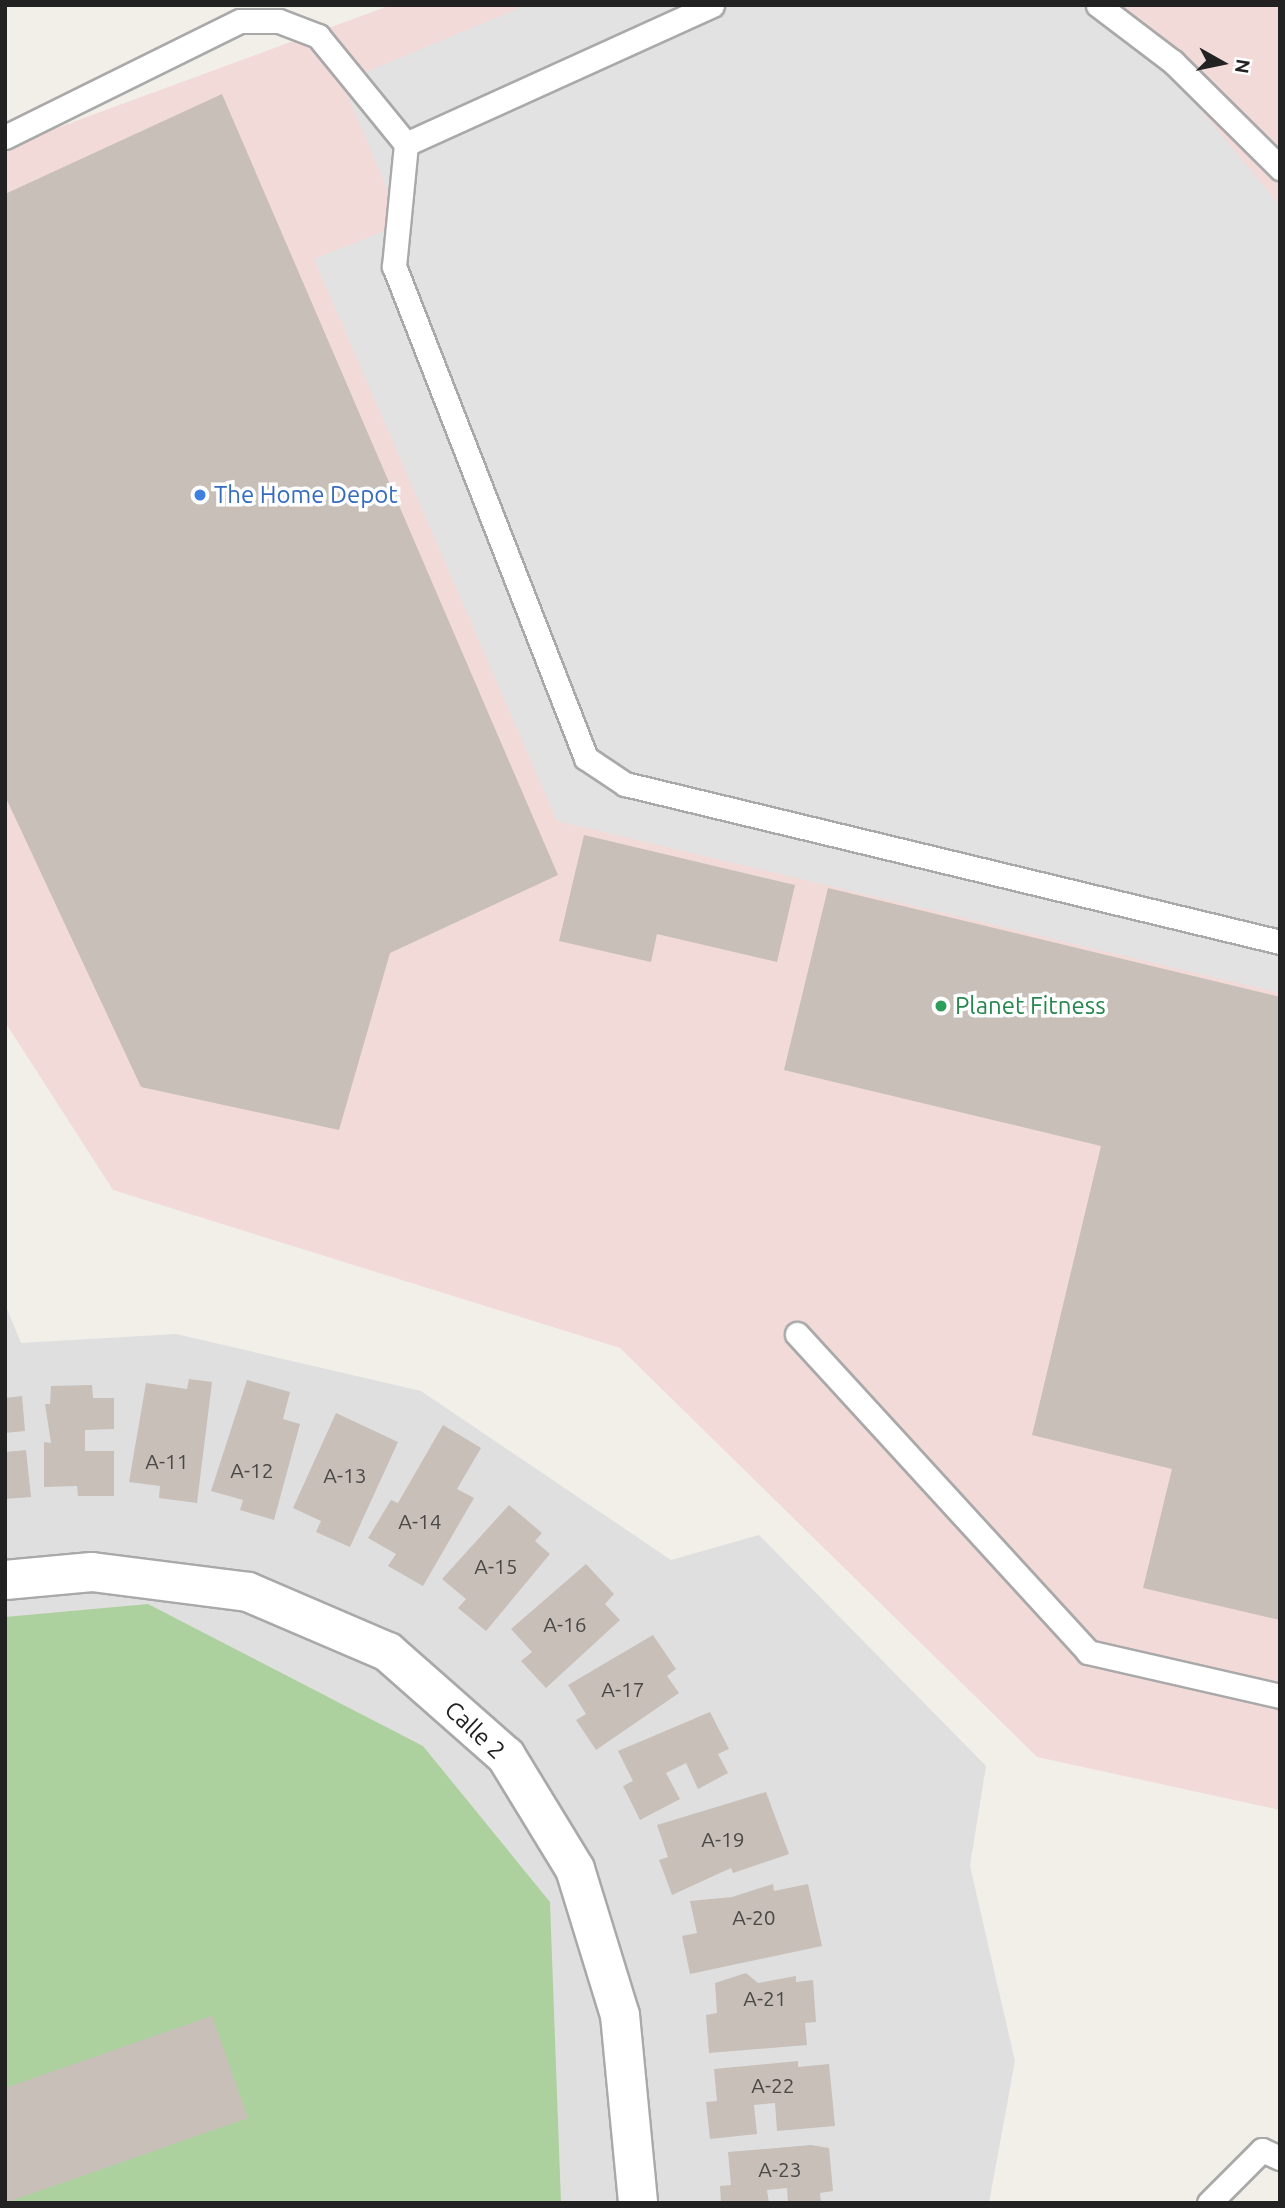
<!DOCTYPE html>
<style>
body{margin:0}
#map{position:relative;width:1285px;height:2208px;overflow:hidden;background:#f2efe9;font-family:Ubuntu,sans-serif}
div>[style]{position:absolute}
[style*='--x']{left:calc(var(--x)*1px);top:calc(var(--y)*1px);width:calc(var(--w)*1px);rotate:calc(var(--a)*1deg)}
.residential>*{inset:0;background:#e0dfdf}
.commercial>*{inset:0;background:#f2dad9}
.forest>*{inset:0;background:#add19e}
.parking>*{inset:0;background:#e2e2e2}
.building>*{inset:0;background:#c7bfb8}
.roads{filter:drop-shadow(2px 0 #a9a9a9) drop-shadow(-2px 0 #a9a9a9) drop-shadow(0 2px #a9a9a9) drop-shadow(0 -2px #a9a9a9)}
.lane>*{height:23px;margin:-11.5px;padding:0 11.5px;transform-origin:11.5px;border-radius:11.5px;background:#fff}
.street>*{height:38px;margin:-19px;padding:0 19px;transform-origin:19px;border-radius:19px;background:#fff}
.dots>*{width:19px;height:19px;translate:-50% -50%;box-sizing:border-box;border:4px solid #fff;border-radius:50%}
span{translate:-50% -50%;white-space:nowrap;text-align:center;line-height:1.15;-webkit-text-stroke:7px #fff;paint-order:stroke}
.number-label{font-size:21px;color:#4b4948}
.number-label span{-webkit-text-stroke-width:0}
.shop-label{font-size:24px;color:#366cbe}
.left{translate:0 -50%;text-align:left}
.leisure-label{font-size:24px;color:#27864d}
.street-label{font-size:24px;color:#222}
.frame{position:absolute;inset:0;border:7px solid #222;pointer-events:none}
.north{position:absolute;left:1187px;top:28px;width:70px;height:70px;-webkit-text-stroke:5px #fff;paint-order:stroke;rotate:99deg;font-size:19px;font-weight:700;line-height:28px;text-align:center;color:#222}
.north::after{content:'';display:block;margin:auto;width:24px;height:32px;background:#222;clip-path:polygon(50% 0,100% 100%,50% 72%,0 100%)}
</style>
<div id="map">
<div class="residential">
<i style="clip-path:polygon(5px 1304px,21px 1343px,176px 1334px,421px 1391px,671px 1560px,759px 1535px,986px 1766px,970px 1866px,1015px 2061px,989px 2203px,5px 2203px)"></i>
</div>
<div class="commercial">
<i style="clip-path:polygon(391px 5px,1280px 5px,1280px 1810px,1037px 1757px,620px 1348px,113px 1190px,5px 1022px,5px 147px)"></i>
</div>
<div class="forest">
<i style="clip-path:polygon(148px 1604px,423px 1746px,550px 1902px,561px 2203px,5px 2203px,5px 1617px)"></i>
</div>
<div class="parking">
<i style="clip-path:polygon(527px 5px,1114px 5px,1280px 206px,1280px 993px,557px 821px,314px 259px,402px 224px,342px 82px)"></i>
</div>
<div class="building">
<i style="clip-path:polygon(222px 94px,558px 875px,390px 953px,339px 1130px,141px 1087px,5px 796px,5px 194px)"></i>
<i style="clip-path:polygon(584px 835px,795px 885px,777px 962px,657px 934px,651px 962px,559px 941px)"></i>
<i style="clip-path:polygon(828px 888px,1280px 997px,1280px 1620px,1143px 1588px,1172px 1469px,1032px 1435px,1101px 1146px,784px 1070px)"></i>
<i style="clip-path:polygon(189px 1379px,212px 1382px,197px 1503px,159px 1498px,160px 1486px,129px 1482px,146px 1383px,187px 1389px)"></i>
<i style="clip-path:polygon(247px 1380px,290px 1392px,283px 1419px,300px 1424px,274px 1520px,240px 1510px,243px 1500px,211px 1491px)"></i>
<i style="clip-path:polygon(92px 1385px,93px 1398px,114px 1398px,114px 1429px,85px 1430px,85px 1451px,114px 1451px,114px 1496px,78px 1496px,77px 1486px,44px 1487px,44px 1442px,51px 1443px,45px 1404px,50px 1404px,51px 1386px)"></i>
<i style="clip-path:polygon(22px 1396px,25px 1431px,5px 1433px,5px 1398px)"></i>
<i style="clip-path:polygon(336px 1413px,398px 1442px,350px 1547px,316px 1532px,321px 1521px,293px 1508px)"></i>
<i style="clip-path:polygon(443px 1425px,481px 1448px,457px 1489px,474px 1498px,423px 1586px,388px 1566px,396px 1554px,368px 1538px,391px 1500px,398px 1503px)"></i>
<i style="clip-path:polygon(26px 1450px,31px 1497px,5px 1499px,5px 1452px)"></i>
<i style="clip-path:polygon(509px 1505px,542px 1533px,535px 1541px,550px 1554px,486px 1631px,458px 1608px,466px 1599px,442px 1579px)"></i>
<i style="clip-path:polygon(586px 1564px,614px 1594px,605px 1604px,620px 1620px,546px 1688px,521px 1661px,532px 1652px,511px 1629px)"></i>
<i style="clip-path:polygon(653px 1635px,676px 1669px,667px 1676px,679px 1693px,596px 1750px,576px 1720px,586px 1714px,568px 1685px)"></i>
<i style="clip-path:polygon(710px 1712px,729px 1749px,718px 1754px,728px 1773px,698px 1789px,686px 1763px,666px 1773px,680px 1799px,640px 1820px,623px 1786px,633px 1781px,618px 1751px)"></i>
<i style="clip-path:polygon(766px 1792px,789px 1854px,733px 1873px,731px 1868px,672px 1895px,659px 1860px,668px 1857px,657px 1825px)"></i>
<i style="clip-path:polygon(773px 1884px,774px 1891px,808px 1884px,822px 1946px,690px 1974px,682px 1936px,697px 1933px,690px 1901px,732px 1897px)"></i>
<i style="clip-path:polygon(746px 1973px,758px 1983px,796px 1976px,796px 1982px,813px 1980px,816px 2022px,805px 2023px,807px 2045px,709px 2053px,706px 2015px,717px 2013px,715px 1983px)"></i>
<i style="clip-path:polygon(212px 2016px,248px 2118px,5px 2203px,5px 2088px)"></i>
<i style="clip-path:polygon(798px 2061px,798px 2067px,829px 2064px,835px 2126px,777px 2131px,775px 2103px,754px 2105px,757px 2134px,710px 2139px,706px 2102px,717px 2101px,714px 2069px)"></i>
<i style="clip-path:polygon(811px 2145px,829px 2148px,833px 2191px,820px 2193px,821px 2203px,788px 2203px,787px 2188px,767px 2190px,769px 2203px,721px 2203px,720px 2186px,731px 2185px,728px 2152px)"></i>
</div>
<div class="roads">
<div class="lane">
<i style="--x:1098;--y:5;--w:94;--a:37.2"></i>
<i style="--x:1173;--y:62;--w:151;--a:44.7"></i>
<i style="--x:5;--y:137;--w:262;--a:-26.3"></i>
<i style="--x:240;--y:21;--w:39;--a:0"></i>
<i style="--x:279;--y:21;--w:42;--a:21"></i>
<i style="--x:318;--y:36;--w:139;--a:50.8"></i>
<i style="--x:406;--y:144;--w:123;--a:95.6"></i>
<i style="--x:394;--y:266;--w:528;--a:68.68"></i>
<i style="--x:586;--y:758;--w:47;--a:33.7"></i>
<i style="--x:625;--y:784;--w:674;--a:13.56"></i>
<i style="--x:406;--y:144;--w:336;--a:-24.4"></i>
<i style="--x:797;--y:1334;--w:431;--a:47.5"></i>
<i style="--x:1088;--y:1652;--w:197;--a:12.9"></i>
<i style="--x:1209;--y:2203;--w:75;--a:-45"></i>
<i style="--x:1262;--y:2150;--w:20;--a:24"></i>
</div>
<div class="street">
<i style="--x:5;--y:1580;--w:87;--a:-5.3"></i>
<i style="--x:92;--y:1572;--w:157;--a:7.3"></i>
<i style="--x:248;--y:1592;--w:152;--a:23.2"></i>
<i style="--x:388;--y:1652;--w:157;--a:41.4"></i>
<i style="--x:506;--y:1756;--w:132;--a:58.6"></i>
<i style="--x:575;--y:1869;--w:153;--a:72.9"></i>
<i style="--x:620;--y:2015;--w:189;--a:84.5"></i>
</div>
</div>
<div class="dots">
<i style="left:200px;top:495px;background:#3f7fe0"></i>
<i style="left:941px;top:1006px;background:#2e9e5b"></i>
</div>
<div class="number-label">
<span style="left:167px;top:1461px">A-11</span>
<span style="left:252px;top:1470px">A-12</span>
<span style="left:345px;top:1475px">A-13</span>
<span style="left:420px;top:1521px">A-14</span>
<span style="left:496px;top:1566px">A-15</span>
<span style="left:565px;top:1624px">A-16</span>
<span style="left:623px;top:1689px">A-17</span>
<span style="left:723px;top:1839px">A-19</span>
<span style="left:754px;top:1917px">A-20</span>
<span style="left:765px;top:1998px">A-21</span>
<span style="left:773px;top:2085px">A-22</span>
<span style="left:780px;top:2169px">A-23</span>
</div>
<div class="shop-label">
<span class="left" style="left:214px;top:495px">The Home Depot</span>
</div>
<div class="leisure-label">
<span class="left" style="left:955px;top:1006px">Planet Fitness</span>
</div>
<div class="street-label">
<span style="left:475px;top:1730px;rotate:43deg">Calle 2</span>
</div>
<div class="frame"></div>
<div class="north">N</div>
</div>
